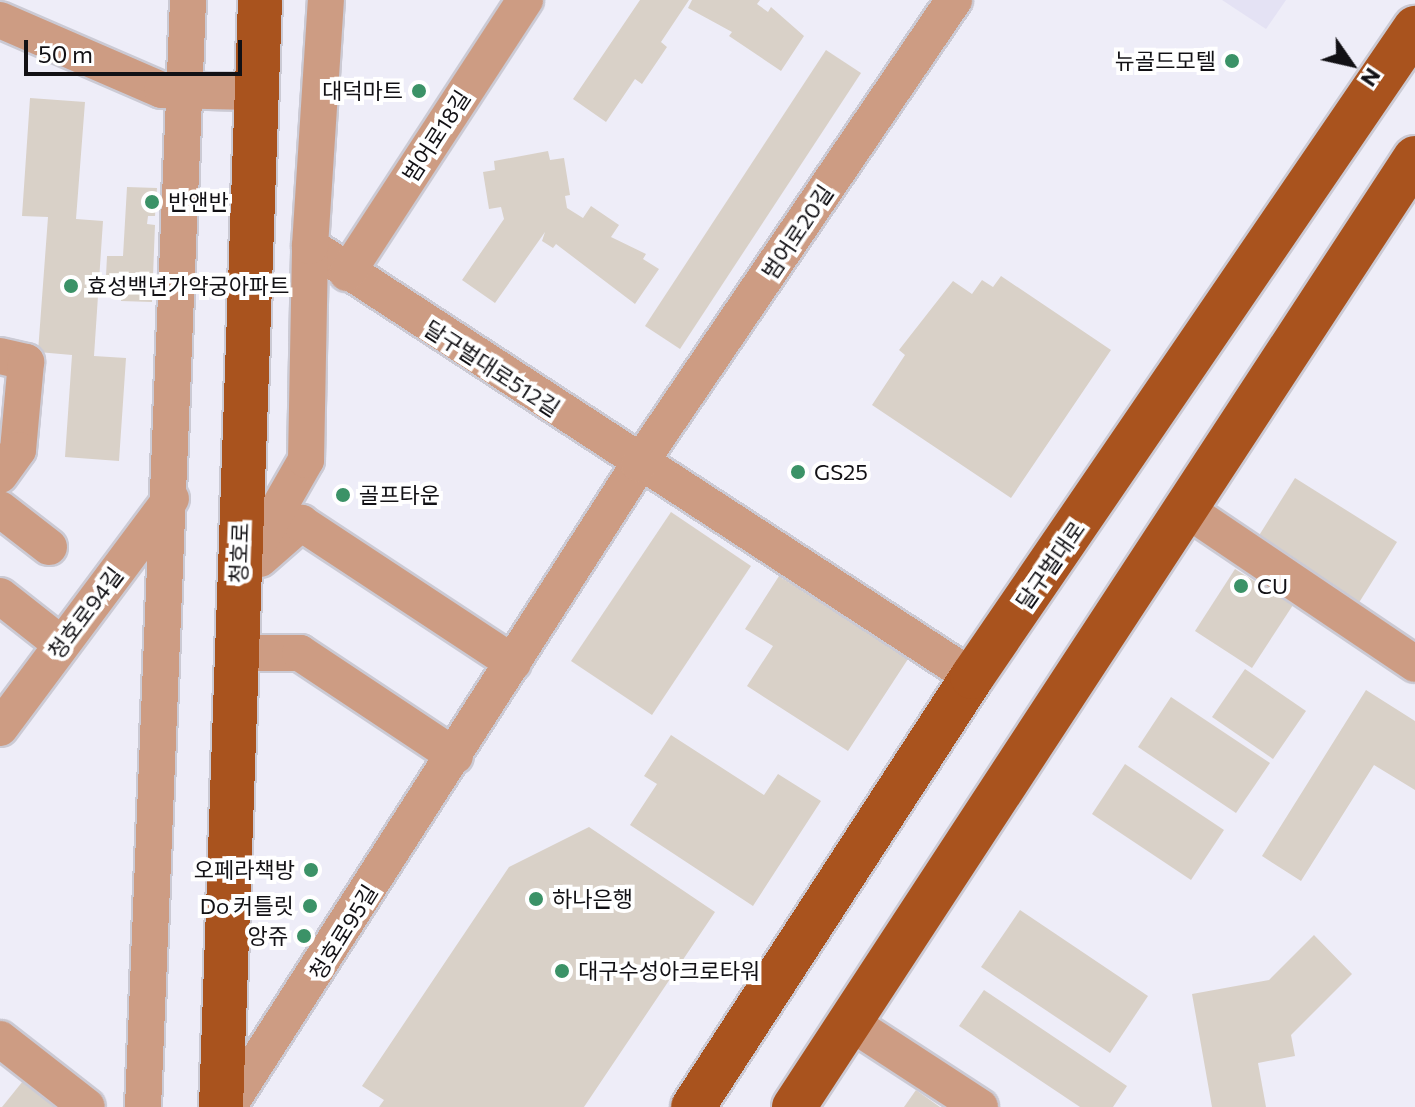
<!DOCTYPE html>
<meta charset="utf-8">
<style>
body{margin:0}
#map{position:relative;width:1415px;height:1107px;overflow:hidden;background:#eeedf8;font-family:Commissioner,"Noto Sans KR",sans-serif}
div>[style]{position:absolute}
[style*='--x']{left:calc(var(--x)*1px);top:calc(var(--y)*1px);width:calc(var(--w)*1px);rotate:calc(var(--a)*1deg)}
.built>*{inset:0;background:#e4e2f4}
.building>*{inset:0;background:#d9d1c8}
.roads{filter:drop-shadow(2px 0 #cbcad4) drop-shadow(-2px 0 #cbcad4) drop-shadow(0 2px #cbcad4) drop-shadow(0 -2px #cbcad4)}
.minor>*{height:36px;margin:-18px;padding:0 18px;transform-origin:18px;border-radius:18px;background:#cd9c83}
.major>*{height:44px;margin:-22px;padding:0 22px;transform-origin:22px;border-radius:22px;background:#a9531e}
.dots>*{width:22px;height:22px;translate:-50% -50%;box-sizing:border-box;border:4px solid #fff;border-radius:50%}
span{translate:-50% -50%;white-space:nowrap;text-align:center;line-height:1.15;-webkit-text-stroke:8px #fff;paint-order:stroke}
.poi-label{font-size:22px;color:#121115}
.right{translate:-100% -50%;text-align:right}
.left{translate:0 -50%;text-align:left}
.street-label{font-size:22px;color:#121115}
.north{position:absolute;left:1311px;top:24px;width:80px;height:80px;-webkit-text-stroke:6px #fff;paint-order:stroke;rotate:124deg;font-size:22px;font-weight:700;line-height:32px;text-align:center;color:#121115}
.north::after{content:'';display:block;margin:auto;width:28px;height:36px;background:#121115;clip-path:polygon(50% 0,100% 100%,50% 72%,0 100%)}
.scale{position:absolute;left:24px;top:40px;width:218px;height:36px;box-sizing:border-box;border:4px solid #121115;border-top:0;padding-left:10px;font-size:24px;line-height:28px;white-space:nowrap;color:#121115;-webkit-text-stroke:6px #fff;paint-order:stroke}
</style>
<div id="map">
<div class="built">
<i style="clip-path:polygon(1222px 0,1286px 0,1266px 29px)"></i>
</div>
<div class="building">
<i style="clip-path:polygon(640px 0,689px 0,661px 42px,667px 47px,642px 84px,635px 79px,606px 122px,573px 99px)"></i>
<i style="clip-path:polygon(692px 0,760px 0,757px 4px,768px 12px,771px 7px,804px 36px,781px 71px,729px 36px,732px 32px,688px 8px)"></i>
<i style="clip-path:polygon(826px 50px,861px 73px,680px 349px,645px 326px)"></i>
<i style="clip-path:polygon(30px 98px,85px 102px,76px 219px,103px 221px,94px 356px,126px 358px,119px 461px,65px 457px,72px 355px,38px 352px,48px 217px,22px 216px)"></i>
<i style="clip-path:polygon(548px 151px,550px 160px,564px 158px,570px 195px,565px 196px,567px 208px,583px 218px,591px 206px,619px 225px,611px 237px,646px 254px,643px 259px,659px 269px,635px 304px,556px 244px,553px 248px,542px 241px,545px 232px,495px 303px,462px 280px,504px 219px,501px 207px,489px 209px,483px 172px,495px 170px,494px 161px)"></i>
<i style="clip-path:polygon(127px 187px,157px 188px,155px 216px,148px 216px,147px 224px,155px 225px,152px 302px,121px 301px,122px 277px,106px 276px,107px 256px,123px 256px)"></i>
<i style="clip-path:polygon(1001px 276px,1111px 350px,1011px 498px,872px 405px,905px 355px,899px 350px,953px 281px,972px 294px,982px 280px,993px 287px)"></i>
<i style="clip-path:polygon(1295px 478px,1397px 542px,1355px 609px,1253px 545px)"></i>
<i style="clip-path:polygon(671px 512px,751px 566px,652px 715px,571px 661px)"></i>
<i style="clip-path:polygon(1235px 569px,1293px 605px,1252px 668px,1195px 631px)"></i>
<i style="clip-path:polygon(779px 576px,908px 659px,848px 751px,747px 686px,773px 646px,745px 629px)"></i>
<i style="clip-path:polygon(1245px 669px,1306px 711px,1273px 759px,1212px 717px)"></i>
<i style="clip-path:polygon(1366px 690px,1415px 721px,1415px 790px,1374px 765px,1301px 881px,1262px 856px)"></i>
<i style="clip-path:polygon(1171px 697px,1270px 763px,1236px 813px,1138px 747px)"></i>
<i style="clip-path:polygon(671px 735px,764px 795px,778px 774px,821px 801px,753px 906px,630px 825px,657px 784px,644px 776px)"></i>
<i style="clip-path:polygon(1125px 764px,1224px 830px,1191px 880px,1092px 814px)"></i>
<i style="clip-path:polygon(589px 827px,715px 912px,584px 1107px,379px 1107px,384px 1100px,362px 1086px,509px 867px)"></i>
<i style="clip-path:polygon(1020px 910px,1148px 996px,1110px 1053px,981px 967px)"></i>
<i style="clip-path:polygon(1314px 935px,1352px 974px,1291px 1035px,1295px 1056px,1258px 1063px,1266px 1107px,1212px 1107px,1192px 994px,1269px 980px)"></i>
<i style="clip-path:polygon(984px 990px,1127px 1086px,1113px 1107px,1080px 1107px,959px 1026px)"></i>
<i style="clip-path:polygon(27px 1076px,60px 1107px,2px 1107px)"></i>
<i style="clip-path:polygon(916px 1090px,940px 1107px,904px 1107px)"></i>
</div>
<div class="roads">
<div class="minor">
<i style="--x:0;--y:20;--w:176;--a:23.4"></i>
<i style="--x:162;--y:90;--w:93;--a:1.2"></i>
<i style="--x:310;--y:246;--w:790;--a:33.07"></i>
<i style="--x:347;--y:273;--w:326;--a:-56.9"></i>
<i style="--x:0;--y:356;--w:27;--a:13"></i>
<i style="--x:26;--y:362;--w:88;--a:95.2"></i>
<i style="--x:18;--y:450;--w:31;--a:126"></i>
<i style="--x:0;--y:509;--w:62;--a:37.8"></i>
<i style="--x:1187;--y:510;--w:275;--a:34"></i>
<i style="--x:260;--y:559;--w:55;--a:-41.3"></i>
<i style="--x:301;--y:523;--w:254;--a:33.4"></i>
<i style="--x:239;--y:577;--w:135;--a:-60.2"></i>
<i style="--x:306;--y:460;--w:214;--a:-88.9"></i>
<i style="--x:310;--y:246;--w:247;--a:-86.3"></i>
<i style="--x:0;--y:596;--w:78;--a:38.2"></i>
<i style="--x:235;--y:653;--w:65;--a:0"></i>
<i style="--x:300;--y:653;--w:186;--a:33.6"></i>
<i style="--x:0;--y:728;--w:286;--a:-53.3"></i>
<i style="--x:851;--y:1023;--w:154;--a:33.1"></i>
<i style="--x:0;--y:1039;--w:110;--a:38"></i>
<i style="--x:143;--y:1107;--w:1108;--a:-87.67"></i>
<i style="--x:228;--y:1107;--w:763;--a:-57.41"></i>
<i style="--x:639;--y:464;--w:561;--a:-55.83"></i>
</div>
<div class="major">
<i style="--x:221;--y:1107;--w:1108;--a:-87.98"></i>
<i style="--x:693;--y:1107;--w:513;--a:-57.02"></i>
<i style="--x:972;--y:677;--w:786;--a:-55.68"></i>
<i style="--x:794;--y:1107;--w:1134;--a:-56.8"></i>
</div>
</div>
<div class="dots">
<i style="left:1232px;top:61px;background:#3b9267"></i>
<i style="left:419px;top:91px;background:#3b9267"></i>
<i style="left:152px;top:202px;background:#3b9267"></i>
<i style="left:71px;top:286px;background:#3b9267"></i>
<i style="left:798px;top:472px;background:#3b9267"></i>
<i style="left:343px;top:495px;background:#3b9267"></i>
<i style="left:1241px;top:586px;background:#3b9267"></i>
<i style="left:311px;top:870px;background:#3b9267"></i>
<i style="left:536px;top:899px;background:#3b9267"></i>
<i style="left:310px;top:906px;background:#3b9267"></i>
<i style="left:304px;top:936px;background:#3b9267"></i>
<i style="left:562px;top:971px;background:#3b9267"></i>
</div>
<div class="poi-label">
<span class="right" style="left:1216px;top:61px">뉴골드모텔</span>
<span class="right" style="left:403px;top:91px">대덕마트</span>
<span class="left" style="left:168px;top:202px">반앤반</span>
<span class="left" style="left:87px;top:286px">효성백년가약궁아파트</span>
<span class="left" style="left:814px;top:472px">GS25</span>
<span class="left" style="left:359px;top:495px">골프타운</span>
<span class="left" style="left:1257px;top:586px">CU</span>
<span class="right" style="left:295px;top:870px">오페라책방</span>
<span class="left" style="left:552px;top:899px">하나은행</span>
<span class="right" style="left:294px;top:906px">Do 커틀릿</span>
<span class="right" style="left:288px;top:936px">앙쥬</span>
<span class="left" style="left:578px;top:971px">대구수성아크로타워</span>
</div>
<div class="street-label">
<span style="left:436px;top:136px;rotate:-57deg">범어로18길</span>
<span style="left:797px;top:232px;rotate:-56deg">범어로20길</span>
<span style="left:492px;top:368px;rotate:33deg">달구벌대로512길</span>
<span style="left:239px;top:553px;rotate:-88deg">청호로</span>
<span style="left:1050px;top:565px;rotate:-55deg">달구벌대로</span>
<span style="left:85px;top:613px;rotate:-53deg">청호로94길</span>
<span style="left:343px;top:932px;rotate:-58deg">청호로95길</span>
</div>
<div class="north">N</div>
<div class="scale">50 m</div>
</div>
